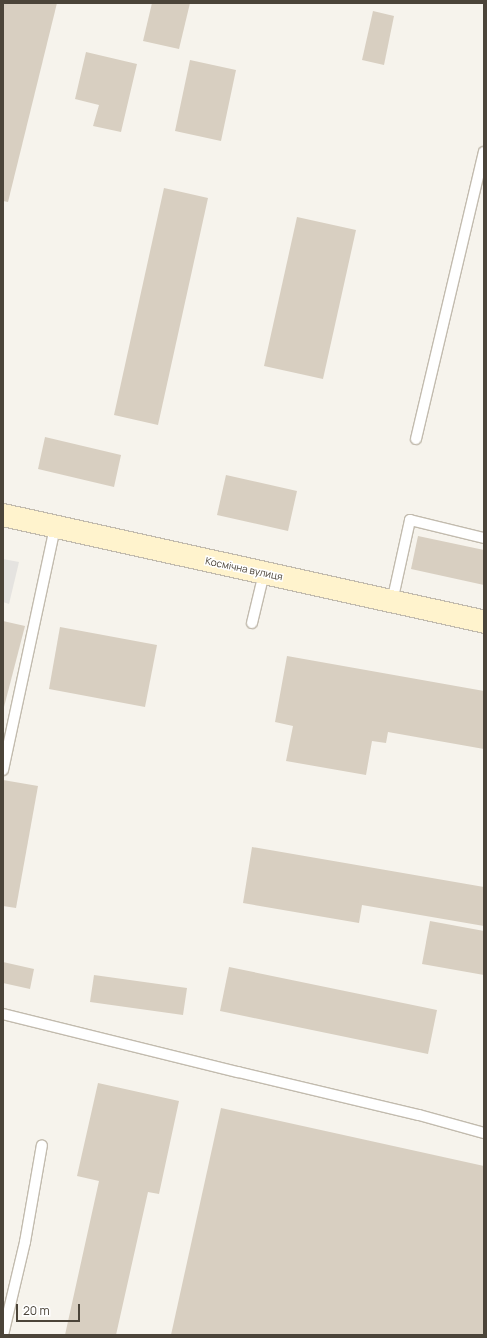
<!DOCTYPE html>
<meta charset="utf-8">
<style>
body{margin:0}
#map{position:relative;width:487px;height:1338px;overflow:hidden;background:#f6f3ec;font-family:Manrope,sans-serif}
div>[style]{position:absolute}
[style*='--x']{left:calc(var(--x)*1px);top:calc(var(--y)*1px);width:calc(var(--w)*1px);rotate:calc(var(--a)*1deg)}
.parking>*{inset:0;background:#e5e3e0}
.building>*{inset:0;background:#d8cfc1}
.roads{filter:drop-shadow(1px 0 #c2bbae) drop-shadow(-1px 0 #c2bbae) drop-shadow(0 1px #c2bbae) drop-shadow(0 -1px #c2bbae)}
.service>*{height:10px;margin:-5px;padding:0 5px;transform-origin:5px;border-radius:5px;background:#fff}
.secondary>*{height:22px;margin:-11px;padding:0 11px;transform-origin:11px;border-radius:11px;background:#fff3cd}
span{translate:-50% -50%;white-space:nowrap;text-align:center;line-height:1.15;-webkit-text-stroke:3px #fff;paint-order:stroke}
.street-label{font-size:10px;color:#4b4439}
.frame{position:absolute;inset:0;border:4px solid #4b4439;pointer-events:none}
.scale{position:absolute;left:16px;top:1304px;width:64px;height:18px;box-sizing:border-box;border:2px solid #4b4439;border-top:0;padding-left:5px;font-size:12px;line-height:14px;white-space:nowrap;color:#4b4439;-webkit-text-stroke:3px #fff;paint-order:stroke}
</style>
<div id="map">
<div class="parking">
<i style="clip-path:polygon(3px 559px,19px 562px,9px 604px,3px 602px)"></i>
</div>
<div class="building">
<i style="clip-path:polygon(3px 3px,57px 3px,8px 202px,3px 201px)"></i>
<i style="clip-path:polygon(152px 3px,190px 3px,179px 49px,143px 41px)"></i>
<i style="clip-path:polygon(373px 11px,394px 16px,384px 65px,362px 60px)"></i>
<i style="clip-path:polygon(86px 52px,137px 64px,121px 132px,93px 126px,99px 105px,75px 99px)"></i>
<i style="clip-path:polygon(190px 60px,236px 70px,221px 141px,175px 131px)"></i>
<i style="clip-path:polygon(164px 188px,208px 198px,158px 425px,114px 415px)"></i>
<i style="clip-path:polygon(297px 217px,356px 230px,323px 379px,264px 366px)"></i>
<i style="clip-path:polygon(45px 437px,121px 455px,114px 487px,38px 469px)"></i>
<i style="clip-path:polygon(226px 475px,297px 491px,288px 531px,217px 515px)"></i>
<i style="clip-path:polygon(418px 536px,484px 550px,484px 585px,411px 569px)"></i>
<i style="clip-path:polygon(3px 621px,25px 626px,4px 707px,3px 707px)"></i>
<i style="clip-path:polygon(60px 627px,157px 645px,145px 707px,49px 689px)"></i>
<i style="clip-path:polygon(287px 656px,484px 691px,484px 749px,388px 732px,386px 743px,372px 741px,366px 775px,286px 761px,293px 726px,275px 722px)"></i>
<i style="clip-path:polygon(3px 780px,38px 786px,16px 908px,3px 906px)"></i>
<i style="clip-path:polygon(252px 847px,484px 887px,484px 926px,362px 905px,359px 923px,243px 903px)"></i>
<i style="clip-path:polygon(430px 921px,484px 931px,484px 975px,422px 964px)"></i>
<i style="clip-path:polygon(3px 962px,34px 969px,30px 989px,3px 983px)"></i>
<i style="clip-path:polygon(229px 967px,437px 1010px,428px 1054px,220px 1011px)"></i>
<i style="clip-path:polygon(94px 975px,187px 988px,183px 1015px,90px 1002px)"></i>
<i style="clip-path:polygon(98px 1083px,179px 1101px,159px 1194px,148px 1192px,116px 1335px,65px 1335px,99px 1181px,77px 1176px)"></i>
<i style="clip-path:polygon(221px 1108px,484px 1166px,484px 1335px,171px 1335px)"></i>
</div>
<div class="roads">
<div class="service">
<i style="--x:416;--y:439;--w:295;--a:-76.7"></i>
<i style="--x:392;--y:602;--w:84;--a:-77.6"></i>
<i style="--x:410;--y:520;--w:76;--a:13.7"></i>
<i style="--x:252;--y:623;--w:51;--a:-76.5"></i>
<i style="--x:3;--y:770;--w:249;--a:-77.9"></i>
<i style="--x:3;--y:1014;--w:242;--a:13.9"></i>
<i style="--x:238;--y:1072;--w:186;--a:13.4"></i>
<i style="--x:419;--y:1115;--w:67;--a:15.5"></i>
<i style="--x:3;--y:1335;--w:96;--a:-76.7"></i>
<i style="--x:25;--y:1242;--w:98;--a:-80.1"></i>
</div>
<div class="secondary">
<i style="--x:3;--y:515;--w:493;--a:12.5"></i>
</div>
</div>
<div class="street-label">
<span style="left:244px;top:569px;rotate:12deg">Космічна вулиця</span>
</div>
<div class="frame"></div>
<div class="scale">20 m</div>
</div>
